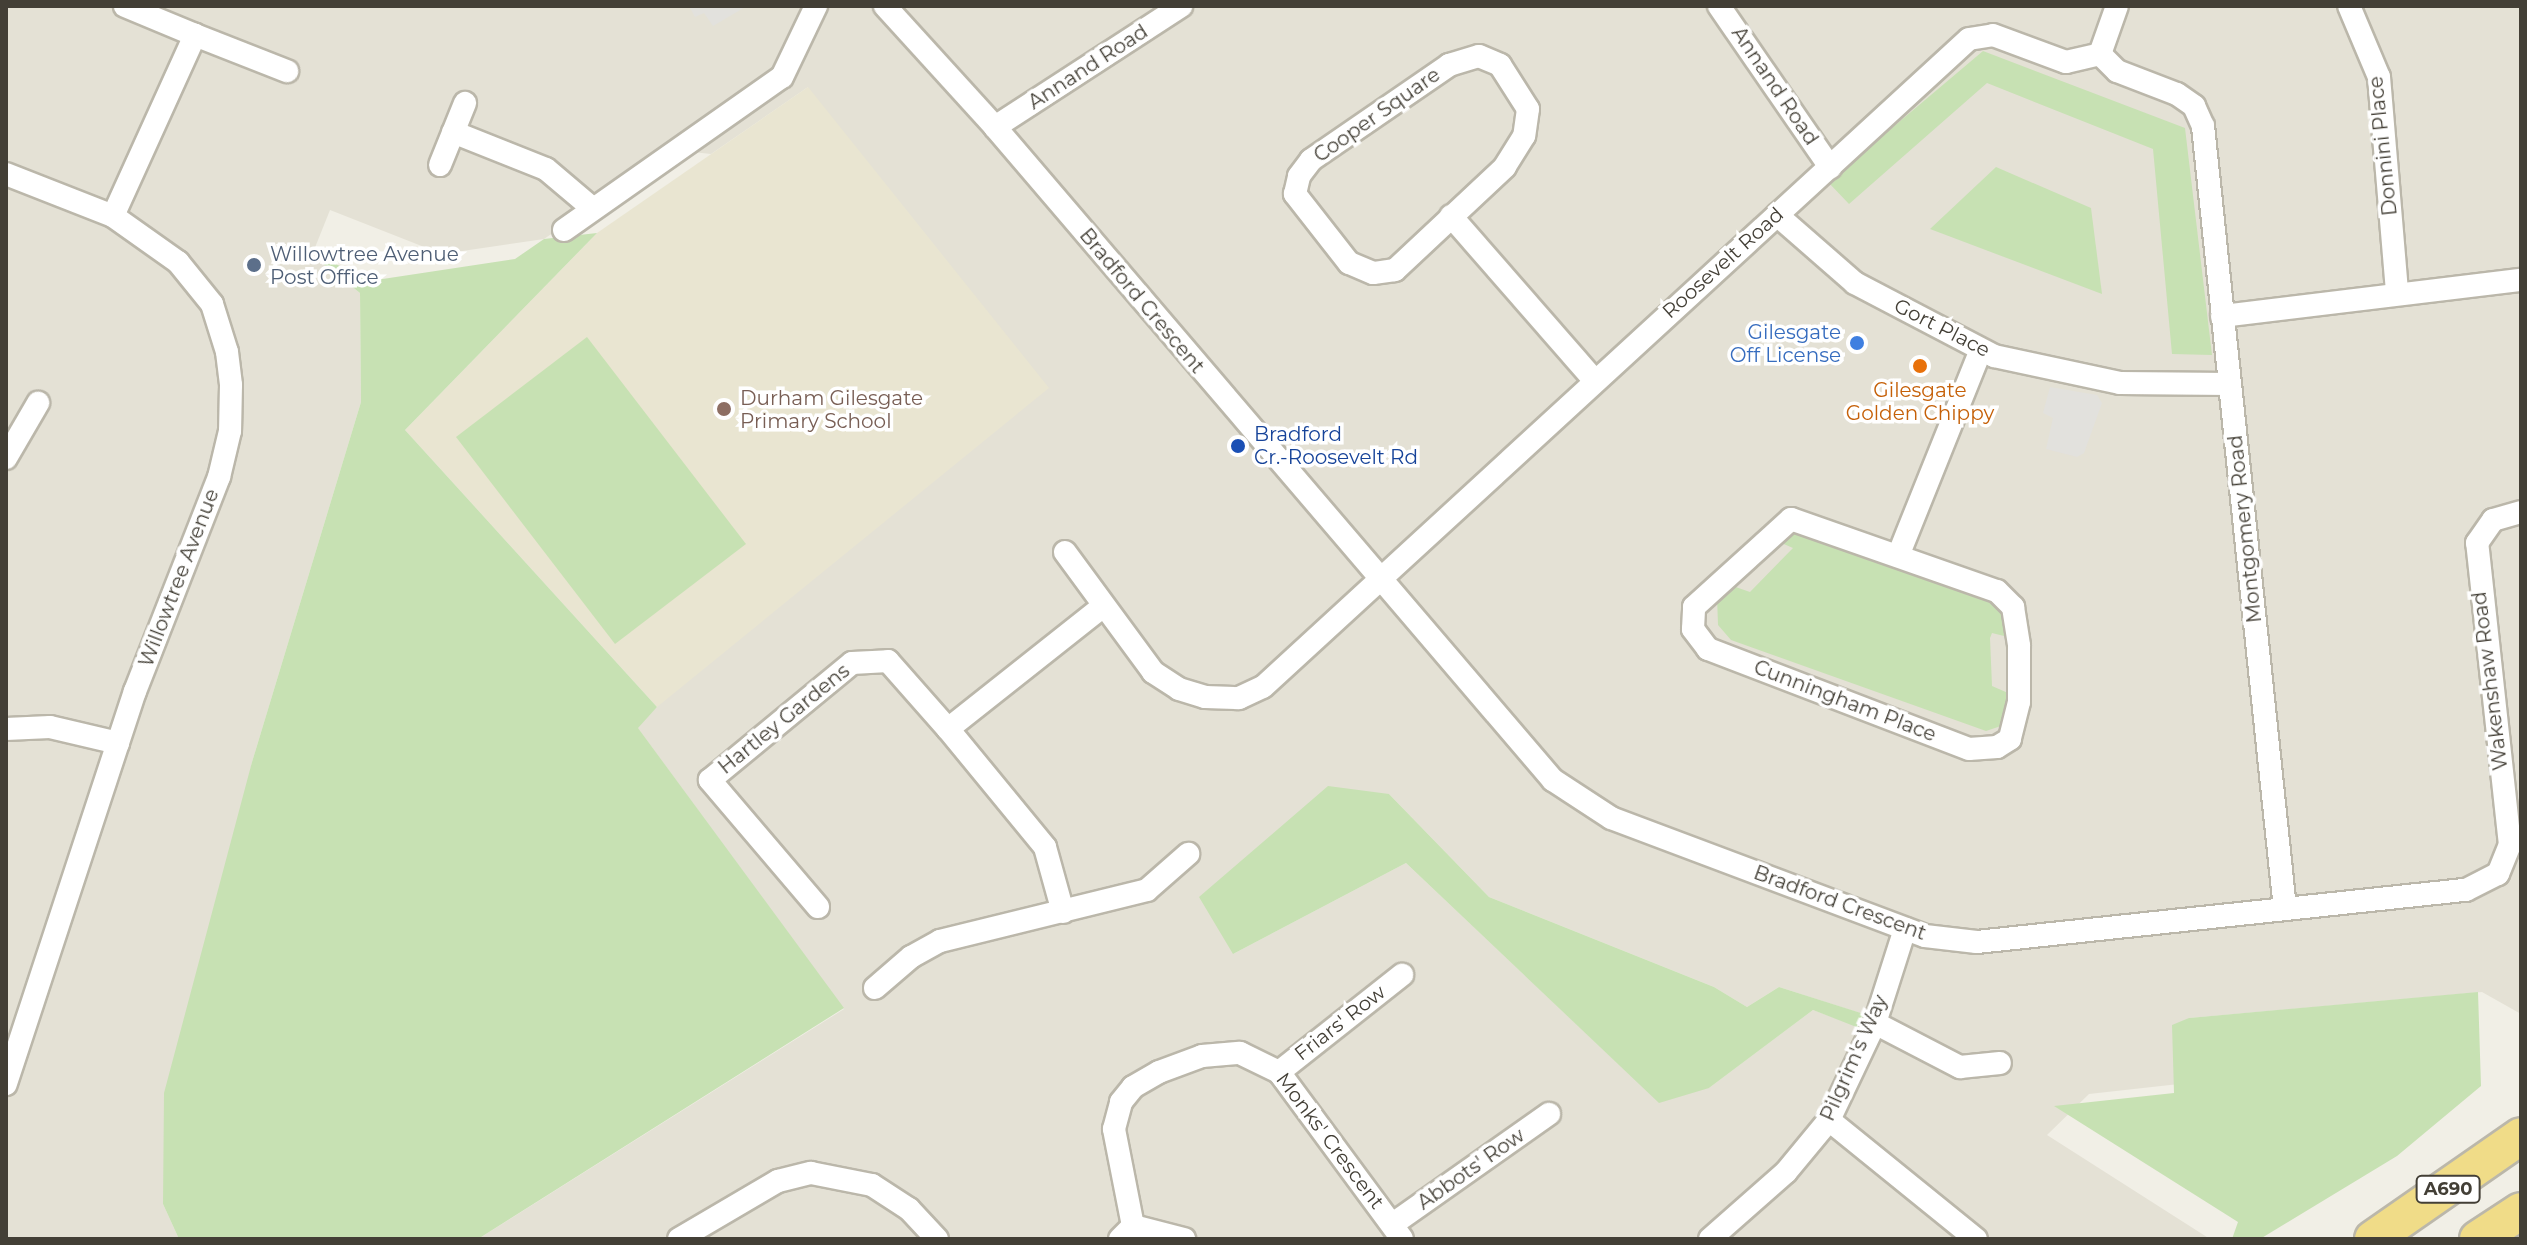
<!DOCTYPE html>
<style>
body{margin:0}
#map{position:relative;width:2527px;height:1245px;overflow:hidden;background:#f1efe6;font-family:Montserrat,sans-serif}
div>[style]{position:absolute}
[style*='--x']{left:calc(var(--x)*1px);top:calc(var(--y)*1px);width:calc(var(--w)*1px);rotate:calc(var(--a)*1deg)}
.residential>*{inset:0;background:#e4e1d5}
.education>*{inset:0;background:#e9e5d1}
.green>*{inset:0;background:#c7e1b3}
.parking>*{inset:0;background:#e2e1dd}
.roads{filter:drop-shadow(2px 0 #bbb7aa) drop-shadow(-2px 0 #bbb7aa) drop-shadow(0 2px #bbb7aa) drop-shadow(0 -2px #bbb7aa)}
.minor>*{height:22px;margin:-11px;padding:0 11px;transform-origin:11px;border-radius:11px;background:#fff}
.trunk>*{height:36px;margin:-18px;padding:0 18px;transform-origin:18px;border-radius:18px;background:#f0dc88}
.dots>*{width:22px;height:22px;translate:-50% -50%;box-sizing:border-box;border:4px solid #fff;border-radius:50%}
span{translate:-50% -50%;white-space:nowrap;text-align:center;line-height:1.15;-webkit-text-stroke:7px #fff;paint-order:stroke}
.shield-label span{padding:2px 6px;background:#fff;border:2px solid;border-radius:6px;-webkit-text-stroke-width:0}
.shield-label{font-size:18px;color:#433f36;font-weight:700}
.street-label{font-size:20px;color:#433f36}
.service-label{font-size:20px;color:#4e5e75}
.left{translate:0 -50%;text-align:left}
.shop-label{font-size:20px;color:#366cbe}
.right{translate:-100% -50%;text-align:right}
.food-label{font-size:20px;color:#c56008}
.education-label{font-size:20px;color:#785e54}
.transit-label{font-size:20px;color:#164399}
.frame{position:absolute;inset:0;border:8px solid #433f36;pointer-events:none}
</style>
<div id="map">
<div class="residential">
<i style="clip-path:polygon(evenodd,6px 6px,2521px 6px,2521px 1014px,2482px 992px,2189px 1018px,2197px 1082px,2089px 1094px,2047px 1135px,2210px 1239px,478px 1239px,844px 1009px,637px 727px,657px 707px,808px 87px,711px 154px,674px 150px,544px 239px,442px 254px,330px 210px,312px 255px,360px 293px,361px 402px,252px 762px,163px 1204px,179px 1239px,6px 1239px,6px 6px,1389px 794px,1489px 897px,1714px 987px,1747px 1007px,1779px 987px,1863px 1014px,1859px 1027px,1813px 1010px,1709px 1088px,1630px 1075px,1406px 863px,1233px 954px,1389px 794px)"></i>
</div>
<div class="education">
<i style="clip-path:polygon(808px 87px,1049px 388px,657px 707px,405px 430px,597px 233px)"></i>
</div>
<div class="green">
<i style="clip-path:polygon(1983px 51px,2185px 128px,2212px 355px,2172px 354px,2153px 149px,1987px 83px,1849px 204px,1828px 182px)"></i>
<i style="clip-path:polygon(1996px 167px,2091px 208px,2102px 294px,1930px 229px)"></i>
<i style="clip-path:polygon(597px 233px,405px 430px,657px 707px,638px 728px,844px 1008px,478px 1239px,179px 1239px,163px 1204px,164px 1093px,252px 762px,361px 402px,360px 293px,312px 255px,376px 280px,515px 259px,544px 239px)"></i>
<i style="clip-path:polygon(587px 337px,746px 544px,615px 644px,456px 437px)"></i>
<i style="clip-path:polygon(1790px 529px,1908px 572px,1922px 569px,1991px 597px,2006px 610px,2008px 637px,1992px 633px,1990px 638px,1992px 686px,2015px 696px,2007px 724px,1986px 731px,1731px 640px,1718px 625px,1717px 596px,1727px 584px,1750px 592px,1793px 548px,1777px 541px)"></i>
<i style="clip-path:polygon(1328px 786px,1389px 794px,1489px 897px,1714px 987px,1747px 1007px,1779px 987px,1864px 1014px,1859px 1028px,1813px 1010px,1709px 1088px,1659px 1103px,1406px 863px,1233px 954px,1199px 897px)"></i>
<i style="clip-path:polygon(2478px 992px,2481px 1086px,2397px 1156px,2260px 1239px,2232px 1239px,2238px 1222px,2054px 1106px,2174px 1093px,2172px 1025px,2189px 1018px)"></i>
</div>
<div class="parking">
<i style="clip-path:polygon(689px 6px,747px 6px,713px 26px,704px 13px,695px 17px)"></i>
<i style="clip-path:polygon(2050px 387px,2097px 395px,2102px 403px,2084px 453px,2077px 457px,2046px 449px,2053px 418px,2043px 413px)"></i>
</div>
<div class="roads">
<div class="minor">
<i style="--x:885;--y:6;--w:164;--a:47.7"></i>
<i style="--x:995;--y:127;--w:859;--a:49.49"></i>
<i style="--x:1553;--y:780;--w:69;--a:33.2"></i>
<i style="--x:1611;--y:818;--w:335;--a:20.6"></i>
<i style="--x:1925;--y:936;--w:52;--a:6.6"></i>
<i style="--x:1977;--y:942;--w:492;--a:-6.1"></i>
<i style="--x:2466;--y:890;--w:36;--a:-27"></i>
<i style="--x:2498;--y:874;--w:31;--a:-68"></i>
<i style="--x:2510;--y:845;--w:304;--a:-96.2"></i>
<i style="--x:2477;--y:543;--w:28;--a:-55"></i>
<i style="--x:2493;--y:520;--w:29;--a:-16"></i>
<i style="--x:1719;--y:6;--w:196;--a:55.4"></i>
<i style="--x:2349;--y:6;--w:77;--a:67.1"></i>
<i style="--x:2379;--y:77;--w:216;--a:85.2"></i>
<i style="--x:195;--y:35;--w:99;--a:21.4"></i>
<i style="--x:2100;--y:54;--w:24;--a:45"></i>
<i style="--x:2117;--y:71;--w:64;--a:21"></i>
<i style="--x:2177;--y:94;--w:21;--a:35"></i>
<i style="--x:2194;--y:106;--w:22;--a:66"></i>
<i style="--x:2203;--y:126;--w:787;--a:84.02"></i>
<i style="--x:2100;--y:54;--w:51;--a:-70.5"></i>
<i style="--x:1479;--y:56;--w:23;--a:23"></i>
<i style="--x:1500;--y:65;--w:52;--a:57.5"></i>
<i style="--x:1528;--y:109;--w:27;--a:98"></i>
<i style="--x:1524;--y:136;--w:36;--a:122"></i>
<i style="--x:1505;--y:167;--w:151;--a:136.9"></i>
<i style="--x:1395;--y:270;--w:22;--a:172"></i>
<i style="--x:1373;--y:273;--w:26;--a:-157"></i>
<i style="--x:1349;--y:263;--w:88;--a:-128"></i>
<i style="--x:1295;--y:194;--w:18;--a:-77"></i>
<i style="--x:1299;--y:176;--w:20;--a:-53"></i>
<i style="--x:1311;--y:160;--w:168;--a:-34.5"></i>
<i style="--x:1449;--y:65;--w:31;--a:-17"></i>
<i style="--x:995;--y:127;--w:222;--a:-33"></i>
<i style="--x:453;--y:132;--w:100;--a:21.7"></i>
<i style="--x:546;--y:169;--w:59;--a:40.2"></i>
<i style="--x:440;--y:165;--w:67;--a:-68"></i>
<i style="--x:6;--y:174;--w:115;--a:21.4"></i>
<i style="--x:113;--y:216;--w:80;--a:35.3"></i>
<i style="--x:178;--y:262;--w:54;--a:51"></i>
<i style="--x:212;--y:304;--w:50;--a:72.6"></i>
<i style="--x:227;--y:352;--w:33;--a:83"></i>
<i style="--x:231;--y:385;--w:46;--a:91.2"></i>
<i style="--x:230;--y:431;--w:47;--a:103.4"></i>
<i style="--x:219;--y:477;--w:230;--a:111.4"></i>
<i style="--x:135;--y:691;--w:414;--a:108.2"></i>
<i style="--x:1777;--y:215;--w:103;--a:41.1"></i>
<i style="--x:1855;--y:283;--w:157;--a:27.7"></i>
<i style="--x:1994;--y:356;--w:129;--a:12.1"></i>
<i style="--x:2120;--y:383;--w:110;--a:0.5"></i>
<i style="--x:113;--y:216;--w:199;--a:-65.6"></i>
<i style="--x:195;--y:35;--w:76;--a:-157.5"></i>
<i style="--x:1451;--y:216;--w:216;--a:48.9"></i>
<i style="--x:564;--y:230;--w:266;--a:-35.1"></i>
<i style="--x:782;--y:77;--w:79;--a:-64.4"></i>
<i style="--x:2222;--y:316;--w:301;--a:-6.9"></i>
<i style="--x:6;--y:458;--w:64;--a:-59.8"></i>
<i style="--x:1791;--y:519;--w:218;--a:19.3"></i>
<i style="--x:1997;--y:591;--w:23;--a:45"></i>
<i style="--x:2013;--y:607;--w:39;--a:81"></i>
<i style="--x:2019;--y:646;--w:56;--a:90"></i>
<i style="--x:2019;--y:702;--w:38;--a:104"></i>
<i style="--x:2010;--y:739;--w:15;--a:148"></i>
<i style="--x:1997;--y:747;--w:28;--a:176"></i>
<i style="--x:1969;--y:749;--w:280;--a:-159"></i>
<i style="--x:1708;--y:649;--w:25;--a:-127"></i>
<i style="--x:1693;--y:629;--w:22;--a:-87"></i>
<i style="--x:1694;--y:607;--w:131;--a:-42.2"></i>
<i style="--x:1065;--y:552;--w:149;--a:53.7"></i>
<i style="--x:1153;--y:672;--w:31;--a:33"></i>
<i style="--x:1179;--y:689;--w:27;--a:17"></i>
<i style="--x:1205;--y:697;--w:34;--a:2"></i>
<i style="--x:1239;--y:698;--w:26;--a:-25"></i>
<i style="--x:1263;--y:687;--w:958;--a:-42.55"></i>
<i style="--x:1969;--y:39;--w:24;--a:-9"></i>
<i style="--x:1993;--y:35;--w:78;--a:20.3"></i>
<i style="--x:2066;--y:62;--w:35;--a:-13"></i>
<i style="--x:1898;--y:556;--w:222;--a:-68.1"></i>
<i style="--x:6;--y:729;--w:44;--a:-2.6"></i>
<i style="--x:50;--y:727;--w:70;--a:13.2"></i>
<i style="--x:818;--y:907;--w:167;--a:-130.4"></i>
<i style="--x:710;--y:780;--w:184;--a:-39.5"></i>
<i style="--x:852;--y:663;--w:36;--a:-3"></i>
<i style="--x:888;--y:661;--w:91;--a:48.6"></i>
<i style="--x:1063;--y:912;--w:67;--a:-105.5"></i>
<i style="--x:1045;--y:847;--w:153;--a:-129.4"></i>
<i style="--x:948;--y:729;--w:196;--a:-38.4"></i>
<i style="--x:875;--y:988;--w:48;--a:-40.7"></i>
<i style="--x:911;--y:957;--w:33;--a:-29"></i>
<i style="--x:940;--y:941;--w:213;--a:-13.8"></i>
<i style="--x:1147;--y:890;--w:55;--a:-41.3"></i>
<i style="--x:1875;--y:1023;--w:96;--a:27.4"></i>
<i style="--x:1960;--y:1067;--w:40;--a:-5.7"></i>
<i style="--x:1279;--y:1072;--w:157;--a:-38.3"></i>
<i style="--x:1829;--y:1120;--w:189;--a:39"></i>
<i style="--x:1393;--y:1224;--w:191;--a:-35.2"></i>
<i style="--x:1133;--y:1226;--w:53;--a:14.3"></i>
<i style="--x:679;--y:1239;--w:115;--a:-30.4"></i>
<i style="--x:778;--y:1181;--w:34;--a:-14"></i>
<i style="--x:811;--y:1173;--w:62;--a:11.1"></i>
<i style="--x:872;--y:1185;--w:44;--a:33"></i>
<i style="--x:909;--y:1209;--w:41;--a:47"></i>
<i style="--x:1120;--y:1239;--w:18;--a:-45"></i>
<i style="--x:1133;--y:1226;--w:99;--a:-101.1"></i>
<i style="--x:1114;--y:1129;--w:28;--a:-75"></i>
<i style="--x:1121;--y:1102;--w:19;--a:-51"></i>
<i style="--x:1133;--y:1087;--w:30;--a:-30"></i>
<i style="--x:1159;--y:1072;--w:46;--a:-20.4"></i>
<i style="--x:1202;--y:1056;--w:38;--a:-5"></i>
<i style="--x:1240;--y:1053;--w:43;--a:26"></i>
<i style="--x:1279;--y:1072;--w:207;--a:53.6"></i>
<i style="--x:1710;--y:1239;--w:101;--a:-41.4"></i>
<i style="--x:1786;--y:1172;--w:67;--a:-50.4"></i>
<i style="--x:1829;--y:1120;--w:107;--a:-64.6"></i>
<i style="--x:1875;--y:1023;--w:99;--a:-72.3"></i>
</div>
<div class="trunk">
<i style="--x:2373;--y:1239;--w:180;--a:-34.8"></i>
<i style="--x:2478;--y:1239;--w:51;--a:-33.1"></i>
</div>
</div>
<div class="dots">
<i style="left:254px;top:265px;background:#5c6f8a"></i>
<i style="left:1857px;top:343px;background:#3f7fe0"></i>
<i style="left:1920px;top:366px;background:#e8710a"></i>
<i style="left:724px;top:409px;background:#8d6e63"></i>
<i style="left:1238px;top:446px;background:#1a4fb4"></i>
</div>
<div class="shield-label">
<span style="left:2448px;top:1189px">A690</span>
</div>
<div class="street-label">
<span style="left:1088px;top:67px;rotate:-33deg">Annand Road</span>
<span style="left:1775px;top:86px;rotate:56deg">Annand Road</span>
<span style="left:1377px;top:115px;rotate:-35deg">Cooper Square</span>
<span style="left:2383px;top:146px;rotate:-96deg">Donnini Place</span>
<span style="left:1723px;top:263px;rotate:-42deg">Roosevelt Road</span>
<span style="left:1142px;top:301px;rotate:50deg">Bradford Crescent</span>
<span style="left:1942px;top:328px;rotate:27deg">Gort Place</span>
<span style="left:2245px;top:529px;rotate:-96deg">Montgomery Road</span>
<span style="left:179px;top:578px;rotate:-69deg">Willowtree Avenue</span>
<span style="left:2490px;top:681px;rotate:-97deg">Wakenshaw Road</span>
<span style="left:1845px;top:701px;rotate:21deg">Cunningham Place</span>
<span style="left:784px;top:719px;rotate:-39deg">Hartley Gardens</span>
<span style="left:1840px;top:903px;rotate:20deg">Bradford Crescent</span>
<span style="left:1340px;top:1023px;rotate:-38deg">Friars' Row</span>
<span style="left:1854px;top:1058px;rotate:-66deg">Pilgrim's Way</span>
<span style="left:1330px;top:1141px;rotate:53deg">Monks' Crescent</span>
<span style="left:1471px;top:1169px;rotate:-35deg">Abbots' Row</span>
</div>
<div class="service-label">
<span class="left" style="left:270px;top:266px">Willowtree Avenue<br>Post Office</span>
</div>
<div class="shop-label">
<span class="right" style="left:1841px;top:344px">Gilesgate<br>Off License</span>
</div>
<div class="food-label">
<span style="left:1920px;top:402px">Gilesgate<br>Golden Chippy</span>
</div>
<div class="education-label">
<span class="left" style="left:740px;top:410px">Durham Gilesgate<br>Primary School</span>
</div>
<div class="transit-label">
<span class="left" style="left:1254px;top:446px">Bradford<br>Cr.-Roosevelt Rd</span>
</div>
<div class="frame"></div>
</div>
